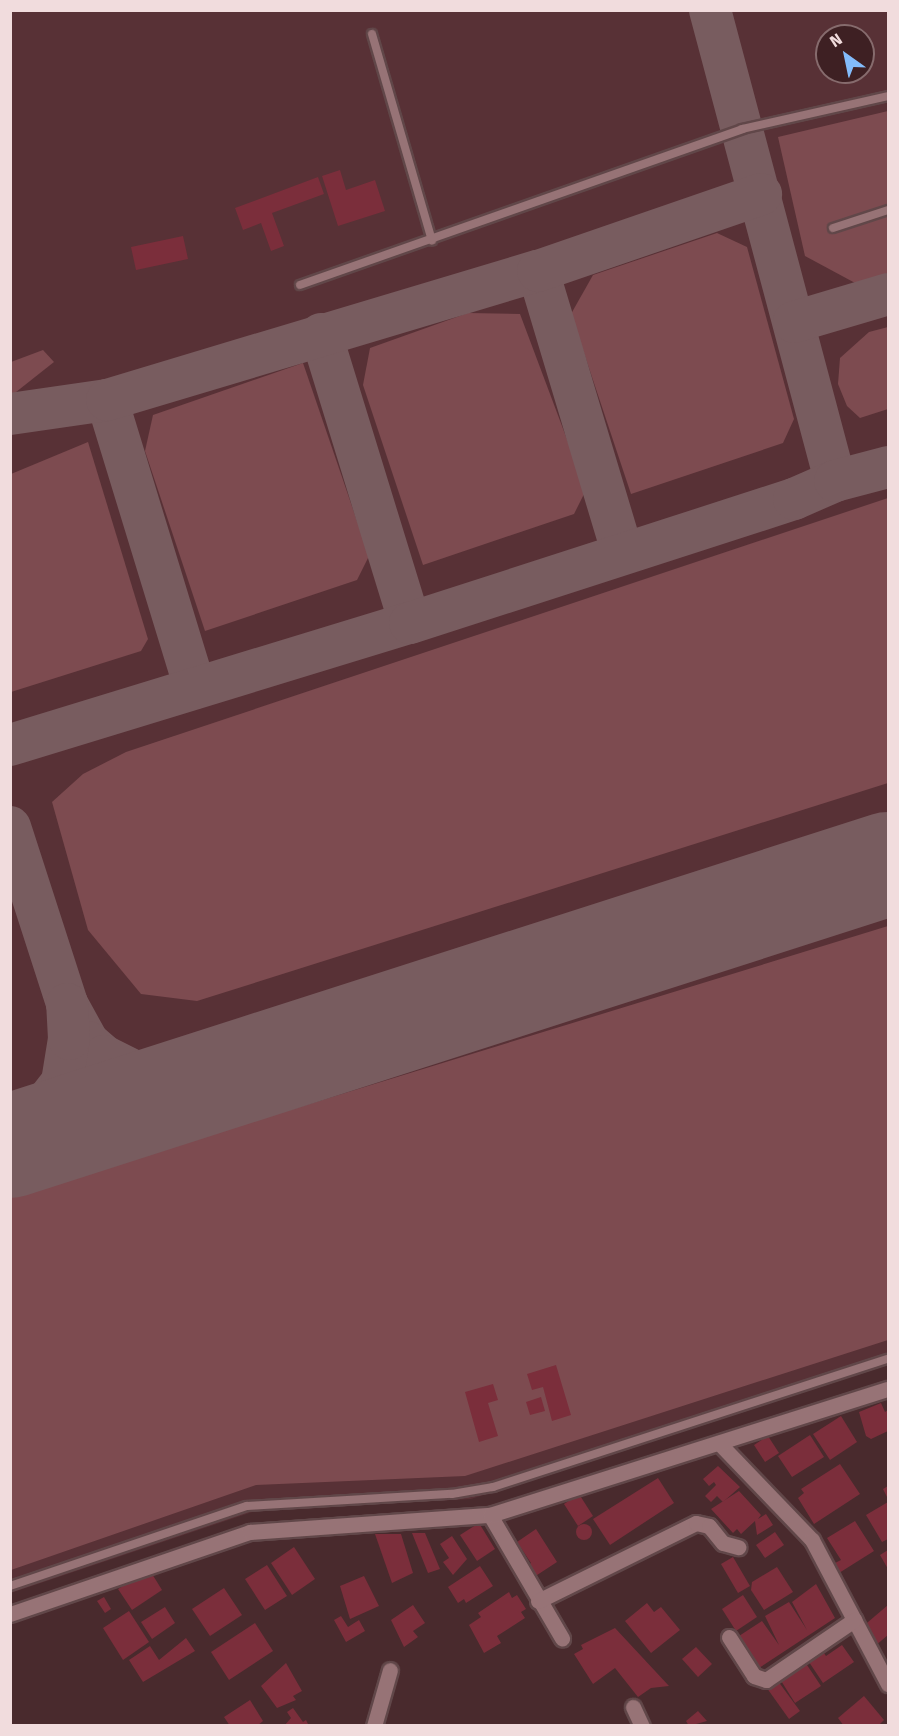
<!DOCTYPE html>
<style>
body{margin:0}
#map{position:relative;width:899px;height:1736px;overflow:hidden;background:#492a2d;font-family:"Fira Sans",sans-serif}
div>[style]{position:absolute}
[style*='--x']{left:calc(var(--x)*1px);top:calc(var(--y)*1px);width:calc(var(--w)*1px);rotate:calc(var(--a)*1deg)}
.built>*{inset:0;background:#583136}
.green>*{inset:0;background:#7d4b50}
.taxiway>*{height:42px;margin:-21px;padding:0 21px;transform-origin:21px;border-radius:21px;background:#785c5f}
.runway>*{height:104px;margin:-52px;padding:0 52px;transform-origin:52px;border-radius:52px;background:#785c5f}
.building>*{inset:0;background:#7b2e3b}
.round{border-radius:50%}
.roads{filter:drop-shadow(2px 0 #614749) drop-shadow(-2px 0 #614749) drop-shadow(0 2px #614749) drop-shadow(0 -2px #614749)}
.lane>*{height:8px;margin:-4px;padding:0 4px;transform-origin:4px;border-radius:4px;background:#977376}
.street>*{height:15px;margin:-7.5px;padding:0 7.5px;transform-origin:7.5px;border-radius:7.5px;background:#977376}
.secondary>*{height:15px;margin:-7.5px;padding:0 7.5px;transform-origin:7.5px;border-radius:7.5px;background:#977376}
span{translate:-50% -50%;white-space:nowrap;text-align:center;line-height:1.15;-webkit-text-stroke:4.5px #3e2023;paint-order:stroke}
.frame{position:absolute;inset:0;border:12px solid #f1dcdd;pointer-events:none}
.north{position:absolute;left:815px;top:24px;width:60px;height:60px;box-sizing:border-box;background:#3e2023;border:2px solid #866b6d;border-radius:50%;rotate:327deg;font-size:16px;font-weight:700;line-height:24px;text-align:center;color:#f1dcdd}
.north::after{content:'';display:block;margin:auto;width:21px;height:27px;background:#83bcfb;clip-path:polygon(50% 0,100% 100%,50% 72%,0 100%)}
</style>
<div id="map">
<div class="built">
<i style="clip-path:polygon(evenodd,10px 11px,888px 11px,888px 1364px,471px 1499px,258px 1510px,11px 1593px,10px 11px,827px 36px,863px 36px,863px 72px,827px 72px,827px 36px)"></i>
</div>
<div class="green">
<i style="clip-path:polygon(888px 111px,888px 273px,857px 284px,805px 256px,778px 137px)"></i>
<i style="clip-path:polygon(717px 233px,747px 247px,794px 419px,783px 443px,631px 494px,571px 314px,593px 275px)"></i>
<i style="clip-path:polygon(468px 313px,520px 314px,586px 490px,574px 514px,423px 565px,363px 385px,370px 348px)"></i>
<i style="clip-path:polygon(888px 327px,888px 409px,860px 418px,847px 406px,838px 384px,840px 358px,869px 332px)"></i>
<i style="clip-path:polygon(43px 350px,54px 362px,11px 396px,11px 362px)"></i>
<i style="clip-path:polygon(303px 363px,369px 556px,357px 580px,205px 631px,145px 451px,153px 415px)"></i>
<i style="clip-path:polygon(88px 442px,148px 639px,141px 651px,11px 692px,11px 474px)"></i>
<i style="clip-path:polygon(888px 498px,888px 783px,197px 1001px,141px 994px,88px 930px,52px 802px,83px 774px,126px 752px)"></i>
<i style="clip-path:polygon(888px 926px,888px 1340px,465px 1476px,256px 1485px,11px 1570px,10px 1196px)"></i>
</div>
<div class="taxiway">
<i style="--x:710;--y:10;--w:487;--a:75.1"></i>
<i style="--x:538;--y:271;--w:295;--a:73.3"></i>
<i style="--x:794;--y:322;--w:98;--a:-16.6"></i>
<i style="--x:321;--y:334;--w:302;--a:72.9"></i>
<i style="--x:107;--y:400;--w:301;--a:73"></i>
<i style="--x:10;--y:414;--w:98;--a:-8.2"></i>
<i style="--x:107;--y:400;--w:450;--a:-16.7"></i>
<i style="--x:538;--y:271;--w:236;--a:-19"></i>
<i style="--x:10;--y:745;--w:418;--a:-17"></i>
<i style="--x:410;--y:623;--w:404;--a:-17.9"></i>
<i style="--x:794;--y:499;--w:45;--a:-23.7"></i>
<i style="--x:835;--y:481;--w:55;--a:-14.8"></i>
<i style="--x:10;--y:827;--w:186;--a:72.1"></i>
<i style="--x:67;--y:1004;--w:43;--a:61.1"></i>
<i style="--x:88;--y:1042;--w:21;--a:41"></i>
<i style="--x:104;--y:1056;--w:42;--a:26.6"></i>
<i style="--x:142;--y:1075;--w:25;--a:12"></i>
<i style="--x:166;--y:1080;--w:50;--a:0"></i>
<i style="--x:13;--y:1145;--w:80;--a:-52.1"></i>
<i style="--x:62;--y:1082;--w:44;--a:-80.8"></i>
<i style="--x:69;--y:1039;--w:35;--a:-93"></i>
</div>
<div class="runway">
<i style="--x:10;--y:1146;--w:922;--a:-17.81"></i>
</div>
<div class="building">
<i style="clip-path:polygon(340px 170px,346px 190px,375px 180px,385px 211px,338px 226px,322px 176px)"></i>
<i style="clip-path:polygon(318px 177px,324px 194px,272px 213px,284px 246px,271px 251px,261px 223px,243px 230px,235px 208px)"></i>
<i style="clip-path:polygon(183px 236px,188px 259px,136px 270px,131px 247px)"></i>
<i style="clip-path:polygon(556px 1365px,571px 1415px,552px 1421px,543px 1387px,532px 1390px,527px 1374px)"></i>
<i style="clip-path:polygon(493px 1384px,498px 1400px,488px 1403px,498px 1436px,479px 1442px,465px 1392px)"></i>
<i style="clip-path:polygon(541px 1397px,545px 1411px,530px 1415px,526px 1402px)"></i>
<i style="clip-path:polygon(881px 1403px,885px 1412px,888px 1410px,888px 1431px,871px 1439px,866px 1436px,859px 1412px)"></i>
<i style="clip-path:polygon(841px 1416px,857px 1442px,830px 1460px,813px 1434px)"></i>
<i style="clip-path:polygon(810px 1435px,824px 1457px,792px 1477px,778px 1456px)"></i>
<i style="clip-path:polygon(768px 1436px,779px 1453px,765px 1462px,754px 1445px)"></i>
<i style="clip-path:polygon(840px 1464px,860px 1494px,814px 1524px,798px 1498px,804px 1493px,801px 1489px)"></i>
<i style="clip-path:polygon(718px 1466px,740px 1487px,723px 1502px,717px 1496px,711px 1502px,705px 1496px,716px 1485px,714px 1482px,709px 1486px,703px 1479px)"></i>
<i style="clip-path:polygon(658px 1478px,674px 1503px,610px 1545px,593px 1519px)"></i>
<i style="clip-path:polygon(888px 1486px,888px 1499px,883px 1489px)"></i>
<i style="clip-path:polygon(739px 1491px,761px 1515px,758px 1519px,766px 1514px,773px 1525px,757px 1535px,755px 1521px,741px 1534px,737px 1529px,733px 1533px,711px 1509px)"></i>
<i style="clip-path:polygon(579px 1494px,593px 1516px,578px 1526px,564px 1504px)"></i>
<i style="clip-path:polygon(888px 1502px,888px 1539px,882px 1542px,866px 1515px)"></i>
<i style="clip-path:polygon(855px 1521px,874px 1551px,839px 1573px,833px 1564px,841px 1560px,827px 1538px)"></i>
<i style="clip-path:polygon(479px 1523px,495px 1549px,477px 1561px,460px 1535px)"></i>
<i class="round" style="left:576px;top:1524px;width:16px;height:16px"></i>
<i style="clip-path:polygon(536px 1529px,557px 1562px,531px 1579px,524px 1568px,531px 1563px,517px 1542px)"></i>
<i style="clip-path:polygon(775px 1532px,784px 1545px,765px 1558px,756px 1545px)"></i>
<i style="clip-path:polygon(412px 1533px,425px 1533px,440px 1569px,428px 1573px)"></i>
<i style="clip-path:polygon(375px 1534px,401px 1534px,413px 1573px,392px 1583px)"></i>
<i style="clip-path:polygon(452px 1536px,467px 1559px,453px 1575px,443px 1562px,449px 1558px,440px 1544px)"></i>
<i style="clip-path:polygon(294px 1547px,315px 1579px,292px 1595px,271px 1563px)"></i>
<i style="clip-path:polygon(888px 1550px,888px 1569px,880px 1555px)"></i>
<i style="clip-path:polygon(733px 1557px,750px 1586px,738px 1593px,721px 1564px)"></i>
<i style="clip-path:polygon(267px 1565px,287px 1596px,265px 1610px,245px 1579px)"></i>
<i style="clip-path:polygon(480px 1566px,493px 1586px,466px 1603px,464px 1599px,458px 1603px,448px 1587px)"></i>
<i style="clip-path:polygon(777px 1567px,793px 1592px,764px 1610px,751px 1590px,752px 1582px)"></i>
<i style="clip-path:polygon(149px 1569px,162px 1590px,132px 1610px,118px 1589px)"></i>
<i style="clip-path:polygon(364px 1576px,379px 1606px,350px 1619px,340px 1586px)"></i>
<i style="clip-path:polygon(816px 1584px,835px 1618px,756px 1670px,739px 1636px,762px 1621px,779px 1645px,765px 1616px,789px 1602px,807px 1630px,792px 1602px)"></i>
<i style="clip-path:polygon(224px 1588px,242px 1615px,210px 1636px,192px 1609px)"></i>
<i style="clip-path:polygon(509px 1592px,512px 1598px,517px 1595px,526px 1609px,521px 1612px,525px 1618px,497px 1636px,501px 1643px,484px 1653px,469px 1625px,481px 1617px,478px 1613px)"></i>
<i style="clip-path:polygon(743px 1595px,757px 1617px,736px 1631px,722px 1609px)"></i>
<i style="clip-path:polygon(104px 1597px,111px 1609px,105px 1613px,97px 1601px)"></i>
<i style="clip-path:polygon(647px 1603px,654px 1612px,661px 1607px,680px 1630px,651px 1653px,625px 1621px)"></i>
<i style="clip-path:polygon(413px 1605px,425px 1623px,413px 1631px,418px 1637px,404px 1647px,391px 1620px)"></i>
<i style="clip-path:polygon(888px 1605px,888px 1635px,875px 1646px,861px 1628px)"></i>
<i style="clip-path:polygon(165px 1607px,175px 1623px,152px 1639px,141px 1622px)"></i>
<i style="clip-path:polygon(129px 1611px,149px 1642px,123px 1660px,103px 1628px)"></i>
<i style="clip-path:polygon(341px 1616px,348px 1627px,359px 1620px,365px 1631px,346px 1642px,334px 1620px)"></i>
<i style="clip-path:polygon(255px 1623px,273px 1651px,229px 1680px,211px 1652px)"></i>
<i style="clip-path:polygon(615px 1628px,669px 1686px,651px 1688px,638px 1697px,615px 1668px,593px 1684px,574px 1654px,583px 1649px,581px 1645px)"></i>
<i style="clip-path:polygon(186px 1638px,195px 1651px,143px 1682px,129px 1660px,150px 1646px,159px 1660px)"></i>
<i style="clip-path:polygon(842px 1645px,854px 1662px,823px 1683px,805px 1656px,819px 1646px,826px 1656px)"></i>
<i style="clip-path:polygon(696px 1647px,712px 1664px,698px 1677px,682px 1659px)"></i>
<i style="clip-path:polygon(803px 1659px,821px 1686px,795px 1703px,778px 1676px)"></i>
<i style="clip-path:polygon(286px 1663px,302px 1691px,293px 1696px,296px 1700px,277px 1708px,261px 1686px)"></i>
<i style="clip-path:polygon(775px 1677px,800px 1711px,789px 1719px,764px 1684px)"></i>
<i style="clip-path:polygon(864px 1696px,884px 1720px,878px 1726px,844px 1726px,838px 1718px)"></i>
<i style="clip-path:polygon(250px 1700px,263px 1721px,257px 1726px,230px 1726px,224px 1717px)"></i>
<i style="clip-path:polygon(293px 1708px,303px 1722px,306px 1720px,309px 1726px,284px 1726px,291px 1718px,287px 1712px)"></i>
<i style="clip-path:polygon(698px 1711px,707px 1721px,689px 1726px,686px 1721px)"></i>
</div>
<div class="roads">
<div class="lane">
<i style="--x:372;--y:34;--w:215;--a:73.8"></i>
<i style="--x:833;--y:228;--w:58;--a:-18.1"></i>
<i style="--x:300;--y:285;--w:469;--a:-19.4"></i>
<i style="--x:742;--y:129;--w:150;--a:-12.7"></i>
<i style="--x:10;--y:1586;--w:250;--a:-18.7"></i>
<i style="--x:247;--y:1506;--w:205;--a:-3.4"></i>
<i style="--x:452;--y:1494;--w:42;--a:-9.7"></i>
<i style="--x:493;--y:1487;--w:415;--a:-18"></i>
</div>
<div class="street">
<i style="--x:719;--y:1443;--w:134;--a:46.2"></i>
<i style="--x:812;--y:1540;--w:163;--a:62.2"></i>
<i style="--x:490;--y:1515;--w:143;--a:59.7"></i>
<i style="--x:538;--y:1601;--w:176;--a:-26.3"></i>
<i style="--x:696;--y:1523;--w:13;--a:13"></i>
<i style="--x:709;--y:1526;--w:22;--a:51"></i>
<i style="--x:723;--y:1543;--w:16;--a:15"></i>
<i style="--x:729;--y:1637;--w:46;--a:57.3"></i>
<i style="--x:754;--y:1676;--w:13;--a:18"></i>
<i style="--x:766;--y:1680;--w:107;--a:-34.3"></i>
<i style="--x:633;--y:1707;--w:21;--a:65"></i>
<i style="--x:374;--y:1726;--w:58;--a:-74.1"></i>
</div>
<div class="secondary">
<i style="--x:10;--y:1614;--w:254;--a:-18.9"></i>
<i style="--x:250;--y:1532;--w:241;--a:-4.1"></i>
<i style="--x:490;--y:1515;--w:417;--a:-17.6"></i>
</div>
</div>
<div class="frame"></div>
<div class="north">N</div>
</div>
